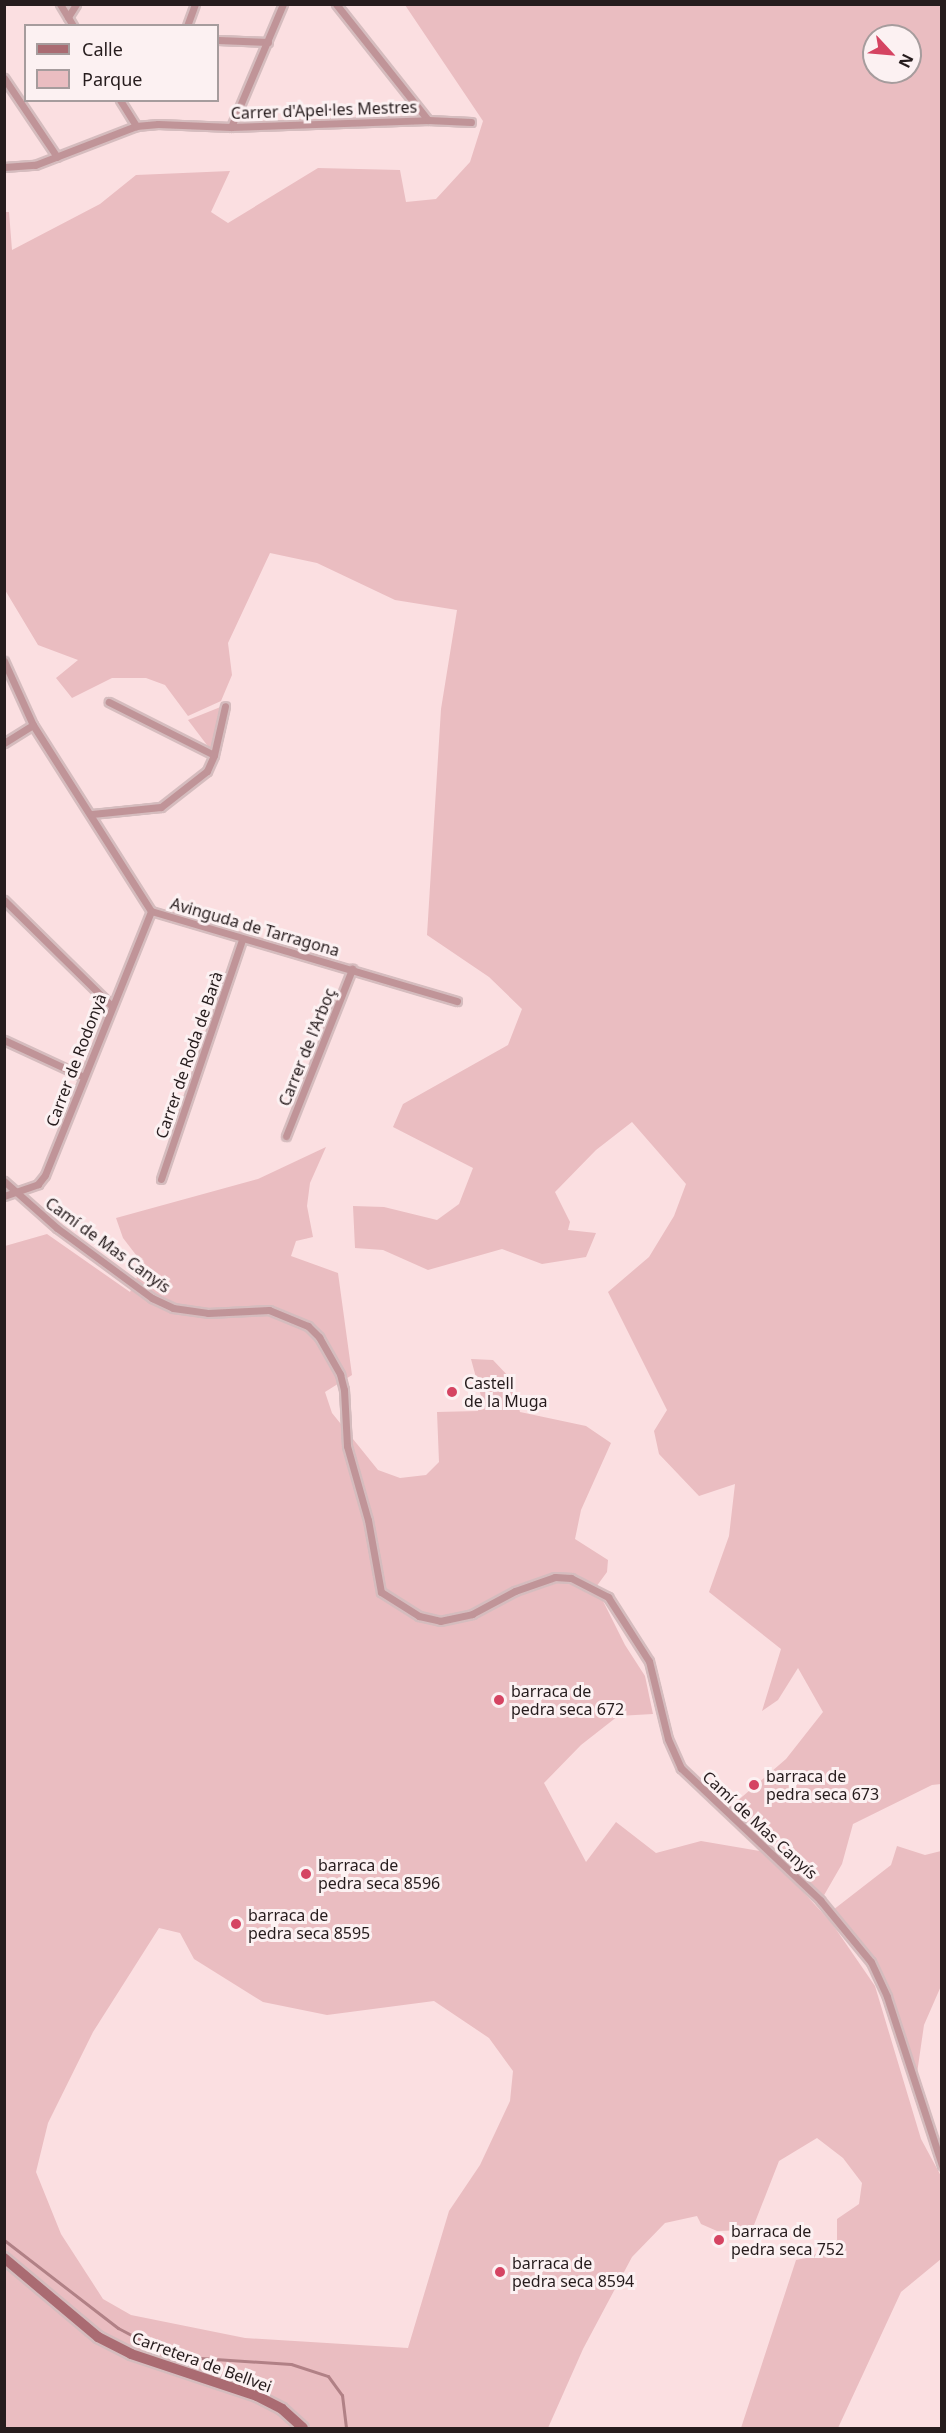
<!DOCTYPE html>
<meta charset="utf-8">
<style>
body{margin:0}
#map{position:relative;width:946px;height:2433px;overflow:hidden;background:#fbdfe1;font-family:"Noto Sans",sans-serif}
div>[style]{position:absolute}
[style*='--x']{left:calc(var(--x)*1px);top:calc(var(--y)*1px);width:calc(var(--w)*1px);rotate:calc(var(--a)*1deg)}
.green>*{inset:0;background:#eabdc1}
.stream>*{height:3px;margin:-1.5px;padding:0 1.5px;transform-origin:1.5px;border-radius:1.5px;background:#b18186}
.roads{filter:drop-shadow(2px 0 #d5bcbe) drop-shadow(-2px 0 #d5bcbe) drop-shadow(0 2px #d5bcbe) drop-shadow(0 -2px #d5bcbe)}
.minor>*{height:7px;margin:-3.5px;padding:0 3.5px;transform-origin:3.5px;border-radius:3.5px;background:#c09498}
.secondary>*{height:10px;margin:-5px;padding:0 5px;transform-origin:5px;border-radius:5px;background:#aa6b72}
.dots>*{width:16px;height:16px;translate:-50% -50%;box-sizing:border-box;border:3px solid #fcf1f2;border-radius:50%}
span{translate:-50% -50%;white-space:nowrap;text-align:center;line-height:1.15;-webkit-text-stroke:6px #fcf1f2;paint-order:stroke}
.street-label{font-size:16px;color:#261c1d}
.poi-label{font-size:16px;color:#261c1d}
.left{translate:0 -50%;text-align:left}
.frame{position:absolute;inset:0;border:6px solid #261c1d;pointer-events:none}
.legend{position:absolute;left:24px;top:24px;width:195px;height:78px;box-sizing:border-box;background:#fcf1f2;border:2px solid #a69c9d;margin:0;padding:8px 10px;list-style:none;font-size:18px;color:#261c1d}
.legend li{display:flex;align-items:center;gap:12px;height:30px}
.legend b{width:30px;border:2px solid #a69c9d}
.north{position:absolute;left:862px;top:24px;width:60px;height:60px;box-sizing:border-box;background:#fcf1f2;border:2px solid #a69c9d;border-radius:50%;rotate:116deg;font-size:16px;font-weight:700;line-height:24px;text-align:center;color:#261c1d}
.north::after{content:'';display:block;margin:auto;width:21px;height:27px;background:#d54462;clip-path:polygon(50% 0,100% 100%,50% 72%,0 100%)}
</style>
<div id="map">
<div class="green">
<i style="clip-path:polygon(evenodd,405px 5px,941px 5px,941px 1784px,932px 1785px,853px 1824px,842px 1864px,823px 1897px,766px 1834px,728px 1809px,786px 1759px,823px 1712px,798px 1668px,778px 1700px,762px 1711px,781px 1649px,709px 1592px,729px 1536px,735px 1484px,699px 1496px,659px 1454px,654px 1431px,667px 1410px,608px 1292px,649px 1257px,674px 1216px,686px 1184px,632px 1122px,596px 1150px,555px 1192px,570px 1222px,568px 1230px,596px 1233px,586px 1257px,542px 1264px,502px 1249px,428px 1270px,383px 1250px,355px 1248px,353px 1206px,384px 1207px,437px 1220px,459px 1204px,473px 1168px,393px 1127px,403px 1104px,508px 1045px,522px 1009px,489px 977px,427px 935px,441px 709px,457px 610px,395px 600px,317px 563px,270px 553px,228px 643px,232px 675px,221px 701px,188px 716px,165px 685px,146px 678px,112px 678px,72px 698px,56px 678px,78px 660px,38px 645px,5px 590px,5px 212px,9px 212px,12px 250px,100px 204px,136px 175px,230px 171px,211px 212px,228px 223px,318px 168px,400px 170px,406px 202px,436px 199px,470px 162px,483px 121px,405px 5px,874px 36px,910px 36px,910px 72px,874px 72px,874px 36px)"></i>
<i style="clip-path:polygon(223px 706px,213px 753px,188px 720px)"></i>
<i style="clip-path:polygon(evenodd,326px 1147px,310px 1183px,307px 1206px,313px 1237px,296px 1241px,291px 1256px,338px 1273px,352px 1375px,325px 1392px,332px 1413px,378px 1470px,400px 1478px,426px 1475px,439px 1462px,437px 1412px,478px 1411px,481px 1396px,471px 1359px,493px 1360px,511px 1379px,520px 1412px,586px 1426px,611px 1443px,581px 1510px,575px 1539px,608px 1560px,607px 1572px,596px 1587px,625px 1645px,645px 1676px,653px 1714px,618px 1716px,581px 1745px,544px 1783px,586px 1862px,616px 1822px,656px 1853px,701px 1841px,766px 1852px,831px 1922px,875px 1986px,921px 2139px,941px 2176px,941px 2259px,901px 2292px,838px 2428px,741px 2428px,796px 2260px,811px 2257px,837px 2240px,837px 2219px,859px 2204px,862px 2183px,843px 2158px,817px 2138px,779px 2161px,752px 2230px,717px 2231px,701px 2224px,697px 2216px,665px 2223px,632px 2257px,583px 2349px,548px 2428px,5px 2428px,5px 1246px,47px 1234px,130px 1292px,143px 1264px,123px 1238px,116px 1218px,258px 1179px,326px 1147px,159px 1928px,180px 1933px,194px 1959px,263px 2002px,327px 2015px,434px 2001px,489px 2038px,513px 2071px,510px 2101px,480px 2165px,449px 2211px,408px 2348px,245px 2338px,131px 2315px,103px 2299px,61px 2234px,36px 2172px,48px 2123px,93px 2032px,159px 1928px)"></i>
<i style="clip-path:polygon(897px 1846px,925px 1855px,941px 1851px,941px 1986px,924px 2025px,914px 2094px,882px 1980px,833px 1910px,891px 1865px)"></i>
</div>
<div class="stream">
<i style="--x:4;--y:2240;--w:144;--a:37.7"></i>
<i style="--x:118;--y:2328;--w:41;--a:27.8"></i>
<i style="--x:154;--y:2347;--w:47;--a:13.4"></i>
<i style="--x:200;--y:2358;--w:91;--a:3.8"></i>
<i style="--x:291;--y:2364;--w:39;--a:18"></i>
<i style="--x:328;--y:2376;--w:24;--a:54"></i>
<i style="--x:342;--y:2395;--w:33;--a:83"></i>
</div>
<div class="roads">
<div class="minor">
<i style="--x:60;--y:4;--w:26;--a:59"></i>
<i style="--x:336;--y:4;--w:148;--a:51.6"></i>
<i style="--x:68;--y:17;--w:15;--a:-58"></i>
<i style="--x:187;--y:26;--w:23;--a:-70"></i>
<i style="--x:218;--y:40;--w:50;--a:2.3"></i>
<i style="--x:4;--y:78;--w:95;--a:56.1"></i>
<i style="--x:120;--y:100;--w:31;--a:58"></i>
<i style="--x:231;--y:127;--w:134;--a:-67.1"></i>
<i style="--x:4;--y:167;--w:31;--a:-4"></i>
<i style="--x:35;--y:165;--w:108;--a:-21.1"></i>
<i style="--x:136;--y:126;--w:22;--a:-5"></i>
<i style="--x:158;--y:124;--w:73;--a:2.4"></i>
<i style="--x:231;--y:127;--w:197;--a:-2"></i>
<i style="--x:428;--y:120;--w:43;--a:2.7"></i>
<i style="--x:4;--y:661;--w:70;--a:65.6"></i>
<i style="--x:33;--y:725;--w:220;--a:57.6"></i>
<i style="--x:151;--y:911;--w:319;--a:16.4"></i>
<i style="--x:4;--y:743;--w:34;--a:-32"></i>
<i style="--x:214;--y:755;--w:50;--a:-77.3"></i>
<i style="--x:92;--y:814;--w:69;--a:-5.8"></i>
<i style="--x:161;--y:807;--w:58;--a:-38"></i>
<i style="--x:207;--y:771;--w:17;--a:-66"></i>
<i style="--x:214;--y:755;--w:118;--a:-153.2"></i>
<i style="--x:4;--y:900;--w:150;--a:44.5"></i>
<i style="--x:4;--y:1040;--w:86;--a:24.8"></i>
<i style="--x:286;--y:1136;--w:180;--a:-68.4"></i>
<i style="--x:161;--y:1179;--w:252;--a:-71.3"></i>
<i style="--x:4;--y:1181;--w:71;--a:41.6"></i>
<i style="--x:57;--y:1228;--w:118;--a:36.4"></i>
<i style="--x:152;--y:1298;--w:23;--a:25"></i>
<i style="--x:173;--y:1308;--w:35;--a:8"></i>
<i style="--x:208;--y:1313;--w:61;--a:-2.8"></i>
<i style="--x:269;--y:1310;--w:42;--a:22.3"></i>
<i style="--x:308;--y:1326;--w:16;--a:45"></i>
<i style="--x:319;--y:1337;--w:43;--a:60.4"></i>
<i style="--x:340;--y:1374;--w:16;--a:76"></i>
<i style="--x:344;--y:1390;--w:56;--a:86.9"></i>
<i style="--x:347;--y:1446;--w:77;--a:74.2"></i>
<i style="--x:368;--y:1520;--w:73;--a:79.8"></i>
<i style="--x:381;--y:1592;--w:45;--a:32.3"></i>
<i style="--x:419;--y:1616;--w:22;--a:13"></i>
<i style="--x:440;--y:1621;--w:33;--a:-12"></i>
<i style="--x:472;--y:1614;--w:49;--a:-28.1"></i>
<i style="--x:515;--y:1591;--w:42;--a:-19.3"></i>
<i style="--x:555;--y:1577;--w:16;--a:4"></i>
<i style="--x:571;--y:1578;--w:42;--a:27.2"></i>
<i style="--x:608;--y:1597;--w:76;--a:57.4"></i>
<i style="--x:649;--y:1661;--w:80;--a:76.3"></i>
<i style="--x:668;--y:1739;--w:32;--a:66"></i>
<i style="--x:681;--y:1768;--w:192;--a:43.5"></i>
<i style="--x:820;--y:1900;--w:80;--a:50.6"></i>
<i style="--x:871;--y:1962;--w:38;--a:65"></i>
<i style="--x:887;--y:1997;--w:177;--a:71.9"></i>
<i style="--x:4;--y:1196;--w:36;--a:-19"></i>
<i style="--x:38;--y:1184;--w:11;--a:-52"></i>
<i style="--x:45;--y:1175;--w:284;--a:-68.1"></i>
</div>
<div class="secondary">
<i style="--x:4;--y:2258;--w:123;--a:40"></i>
<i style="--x:98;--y:2337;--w:37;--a:27"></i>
<i style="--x:131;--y:2354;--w:133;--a:18.4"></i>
<i style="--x:257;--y:2396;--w:28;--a:27"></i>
<i style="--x:282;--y:2409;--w:28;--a:42"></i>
</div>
</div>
<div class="dots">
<i style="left:452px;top:1392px;background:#d54462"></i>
<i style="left:499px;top:1700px;background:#d54462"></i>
<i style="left:754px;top:1785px;background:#d54462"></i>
<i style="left:306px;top:1874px;background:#d54462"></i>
<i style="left:236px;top:1924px;background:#d54462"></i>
<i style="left:719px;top:2240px;background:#d54462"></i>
<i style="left:500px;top:2272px;background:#d54462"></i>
</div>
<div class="street-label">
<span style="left:324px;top:110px;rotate:-2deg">Carrer d'Apel·les Mestres</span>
<span style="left:255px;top:927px;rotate:16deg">Avinguda de Tarragona</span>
<span style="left:307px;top:1047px;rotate:-68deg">Carrer de l'Arboç</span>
<span style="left:189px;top:1055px;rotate:-71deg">Carrer de Roda de Barà</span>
<span style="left:76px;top:1060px;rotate:-69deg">Carrer de Rodonyà</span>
<span style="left:108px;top:1245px;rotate:36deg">Camí de Mas Canyís</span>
<span style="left:760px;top:1825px;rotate:43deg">Camí de Mas Canyís</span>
<span style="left:202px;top:2362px;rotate:20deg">Carretera de Bellvei</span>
</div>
<div class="poi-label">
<span class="left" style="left:464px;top:1392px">Castell<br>de la Muga</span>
<span class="left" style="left:511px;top:1700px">barraca de<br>pedra seca 672</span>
<span class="left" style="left:766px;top:1785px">barraca de<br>pedra seca 673</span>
<span class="left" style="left:318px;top:1874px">barraca de<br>pedra seca 8596</span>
<span class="left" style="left:248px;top:1924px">barraca de<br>pedra seca 8595</span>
<span class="left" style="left:731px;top:2240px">barraca de<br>pedra seca 752</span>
<span class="left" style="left:512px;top:2272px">barraca de<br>pedra seca 8594</span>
</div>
<div class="frame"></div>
<ul class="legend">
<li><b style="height:8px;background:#aa6b72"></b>Calle</li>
<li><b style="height:16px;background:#eabdc1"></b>Parque</li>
</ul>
<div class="north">N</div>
</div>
